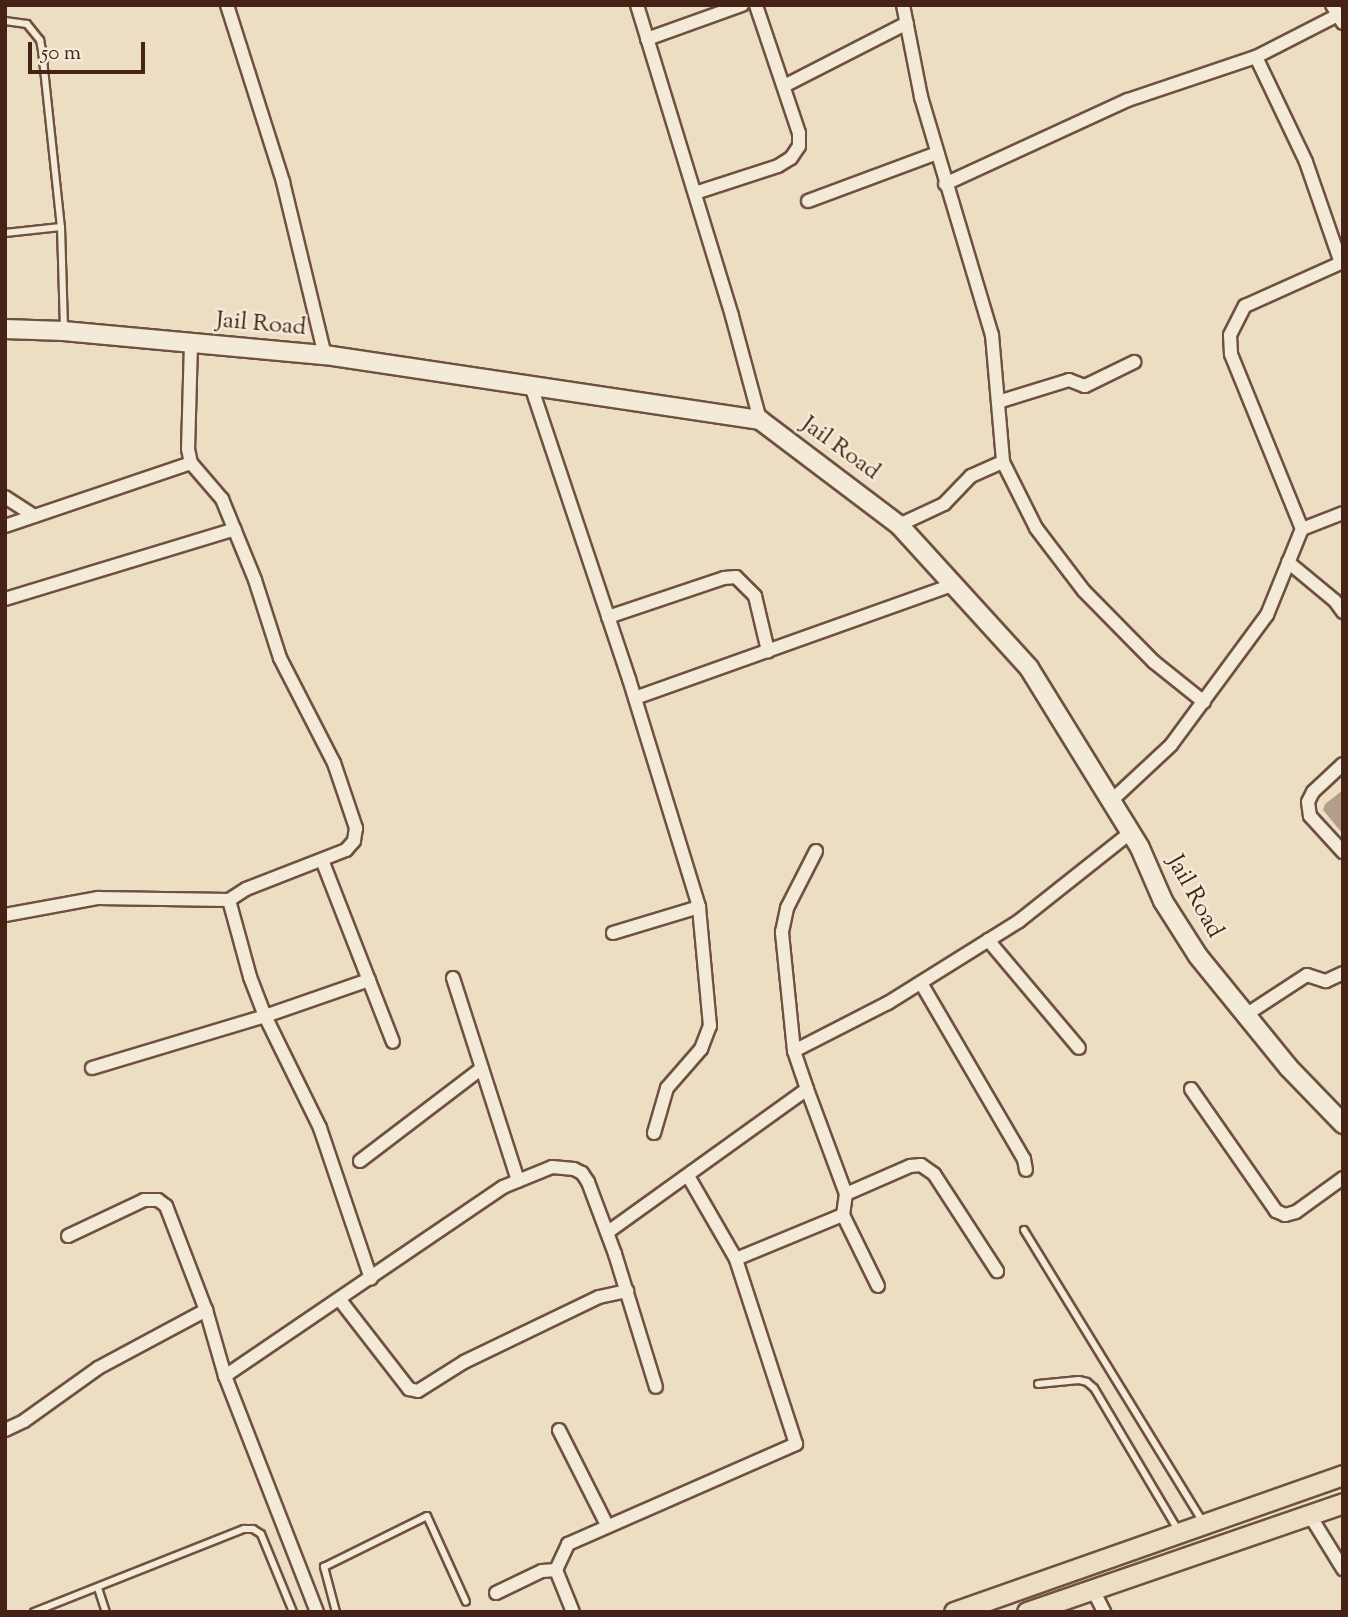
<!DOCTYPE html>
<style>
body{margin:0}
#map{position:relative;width:1348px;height:1617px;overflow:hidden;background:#eddec3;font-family:"Sorts Mill Goudy",serif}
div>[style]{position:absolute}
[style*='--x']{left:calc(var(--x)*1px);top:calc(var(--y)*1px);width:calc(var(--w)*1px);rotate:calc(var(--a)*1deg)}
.water>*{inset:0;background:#b49e88}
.roads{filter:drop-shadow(2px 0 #6f5140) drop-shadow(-2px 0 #6f5140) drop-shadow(0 2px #6f5140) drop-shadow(0 -2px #6f5140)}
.lane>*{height:6px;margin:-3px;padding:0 3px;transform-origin:3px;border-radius:3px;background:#f3ead8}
.street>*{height:12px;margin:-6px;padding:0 6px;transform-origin:6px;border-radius:6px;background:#f3ead8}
.secondary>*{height:18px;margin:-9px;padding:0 9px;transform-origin:9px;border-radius:9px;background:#f3ead8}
.primary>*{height:19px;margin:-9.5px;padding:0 9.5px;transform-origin:9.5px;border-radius:9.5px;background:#eddec3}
span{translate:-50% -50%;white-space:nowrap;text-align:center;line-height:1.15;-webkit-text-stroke:5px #f3ead8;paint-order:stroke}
.street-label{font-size:24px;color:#452215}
.frame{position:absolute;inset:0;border:7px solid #452215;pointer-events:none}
.scale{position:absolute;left:28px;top:42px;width:117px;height:32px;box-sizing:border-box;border:4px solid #452215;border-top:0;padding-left:9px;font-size:21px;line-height:24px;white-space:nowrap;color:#452215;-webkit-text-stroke:5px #f3ead8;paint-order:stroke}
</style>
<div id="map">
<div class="water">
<i style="clip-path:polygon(1343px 790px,1343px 834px,1323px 810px,1325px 804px)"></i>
</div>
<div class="roads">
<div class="lane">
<i style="--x:5;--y:21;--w:22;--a:8"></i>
<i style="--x:27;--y:24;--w:21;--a:51"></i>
<i style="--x:40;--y:40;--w:10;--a:79"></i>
<i style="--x:42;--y:50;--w:178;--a:83.9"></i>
<i style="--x:61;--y:227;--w:102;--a:88.3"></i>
<i style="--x:5;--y:233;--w:56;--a:-6.1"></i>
<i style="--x:1024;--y:1230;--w:342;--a:58.5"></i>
<i style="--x:1038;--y:1384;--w:41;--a:-5.6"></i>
<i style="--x:1079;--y:1380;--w:8;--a:14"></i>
<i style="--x:1087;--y:1382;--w:9;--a:41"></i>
<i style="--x:1094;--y:1388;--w:165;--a:59.4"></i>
<i style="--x:98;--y:1588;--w:25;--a:72"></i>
<i style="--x:34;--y:1612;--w:226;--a:-21.6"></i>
<i style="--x:244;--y:1529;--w:9;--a:0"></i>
<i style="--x:253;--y:1529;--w:9;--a:32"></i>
<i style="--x:261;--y:1534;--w:84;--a:67.7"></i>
<i style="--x:336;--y:1612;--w:47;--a:-104.9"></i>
<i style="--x:324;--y:1567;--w:115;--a:-26.3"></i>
<i style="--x:427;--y:1516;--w:94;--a:65.6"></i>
</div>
<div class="street">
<i style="--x:227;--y:5;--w:186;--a:72.4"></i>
<i style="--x:283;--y:182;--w:178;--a:76.4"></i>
<i style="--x:637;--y:5;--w:325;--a:73"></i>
<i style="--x:732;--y:316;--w:108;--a:74.9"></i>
<i style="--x:903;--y:5;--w:94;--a:78.9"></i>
<i style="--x:921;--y:97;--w:248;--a:73.4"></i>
<i style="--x:992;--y:335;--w:127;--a:85"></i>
<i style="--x:1332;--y:5;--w:21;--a:59"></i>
<i style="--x:1336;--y:16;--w:90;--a:152.9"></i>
<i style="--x:1256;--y:57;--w:116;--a:64.5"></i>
<i style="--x:1306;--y:162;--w:107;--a:70.9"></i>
<i style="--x:647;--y:39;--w:101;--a:-19.7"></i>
<i style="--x:784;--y:86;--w:138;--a:-27.1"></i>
<i style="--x:945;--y:184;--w:201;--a:-24.7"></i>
<i style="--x:1128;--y:100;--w:135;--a:-18.6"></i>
<i style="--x:695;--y:193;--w:87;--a:-18"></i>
<i style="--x:778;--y:166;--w:15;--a:-32"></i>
<i style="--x:791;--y:158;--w:14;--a:-56"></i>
<i style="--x:799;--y:146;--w:13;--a:-90"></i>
<i style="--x:799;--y:133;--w:135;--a:-108.6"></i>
<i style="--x:808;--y:201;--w:138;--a:-20.4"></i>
<i style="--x:191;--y:343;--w:106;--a:91.6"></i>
<i style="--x:188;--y:449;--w:14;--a:78"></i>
<i style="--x:191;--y:463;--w:48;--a:49.3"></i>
<i style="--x:222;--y:499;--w:87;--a:67.8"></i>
<i style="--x:255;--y:580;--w:82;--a:72.2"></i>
<i style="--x:280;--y:658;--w:118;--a:62.8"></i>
<i style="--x:334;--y:763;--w:69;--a:71.3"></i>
<i style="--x:356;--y:828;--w:13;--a:99"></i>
<i style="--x:354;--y:841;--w:12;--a:132"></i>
<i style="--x:346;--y:850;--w:107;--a:158.7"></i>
<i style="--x:246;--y:889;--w:20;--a:147"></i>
<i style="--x:229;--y:900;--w:80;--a:74.7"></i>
<i style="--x:250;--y:977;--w:42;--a:69"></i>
<i style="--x:265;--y:1016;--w:125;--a:63.8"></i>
<i style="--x:320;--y:1128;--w:159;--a:71.3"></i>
<i style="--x:531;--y:386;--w:309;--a:71.5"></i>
<i style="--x:629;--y:679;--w:239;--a:72.9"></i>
<i style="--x:699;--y:907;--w:90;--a:163.2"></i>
<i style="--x:998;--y:402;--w:74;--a:-17.2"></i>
<i style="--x:1069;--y:380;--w:17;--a:21"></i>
<i style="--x:1085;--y:386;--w:55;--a:-26.1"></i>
<i style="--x:5;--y:497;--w:35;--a:33"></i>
<i style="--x:899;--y:525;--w:50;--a:-25"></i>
<i style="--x:944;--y:504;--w:39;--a:-46"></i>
<i style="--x:971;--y:476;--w:35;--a:-24"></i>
<i style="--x:1003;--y:462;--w:74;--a:63.4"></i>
<i style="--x:1036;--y:528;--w:79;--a:52.7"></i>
<i style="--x:1084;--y:591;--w:100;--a:45.4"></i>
<i style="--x:1154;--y:662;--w:64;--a:38.7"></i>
<i style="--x:5;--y:526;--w:196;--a:-18.7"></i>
<i style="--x:1302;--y:529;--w:44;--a:-21.3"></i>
<i style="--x:1288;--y:562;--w:61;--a:39.7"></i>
<i style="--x:1335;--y:601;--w:14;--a:54"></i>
<i style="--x:5;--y:599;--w:240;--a:-16.9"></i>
<i style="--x:608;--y:617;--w:122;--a:-18.6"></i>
<i style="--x:724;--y:578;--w:12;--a:-5"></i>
<i style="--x:736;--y:577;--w:27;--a:45"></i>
<i style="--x:755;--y:596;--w:57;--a:76.7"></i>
<i style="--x:635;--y:698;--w:337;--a:-19.6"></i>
<i style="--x:1343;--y:764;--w:41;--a:137"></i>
<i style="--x:1313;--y:792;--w:11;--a:117"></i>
<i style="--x:1308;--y:802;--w:14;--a:82"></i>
<i style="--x:1310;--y:816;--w:49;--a:47.5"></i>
<i style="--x:1111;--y:801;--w:82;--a:-43"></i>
<i style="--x:1171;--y:745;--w:162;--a:-53.6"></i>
<i style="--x:1267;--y:615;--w:93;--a:-67.9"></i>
<i style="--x:1302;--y:529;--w:189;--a:-112.1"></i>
<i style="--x:1231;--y:354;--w:19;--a:-93"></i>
<i style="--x:1230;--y:335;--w:33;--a:-63"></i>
<i style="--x:1245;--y:306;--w:107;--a:-24.2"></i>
<i style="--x:322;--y:860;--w:195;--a:68.7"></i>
<i style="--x:5;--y:915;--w:95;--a:-10.4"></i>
<i style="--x:98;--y:898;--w:131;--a:0.9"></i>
<i style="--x:988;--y:940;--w:141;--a:49.9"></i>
<i style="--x:453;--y:978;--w:213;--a:72.2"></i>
<i style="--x:921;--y:983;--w:204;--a:59.7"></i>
<i style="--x:1024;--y:1159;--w:11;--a:80"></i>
<i style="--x:1244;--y:1016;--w:75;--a:-33.1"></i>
<i style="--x:1307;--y:975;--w:20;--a:18"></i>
<i style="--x:1326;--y:981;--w:19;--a:-25"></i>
<i style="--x:794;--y:1051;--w:120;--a:-95.8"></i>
<i style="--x:782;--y:932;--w:25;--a:-78"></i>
<i style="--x:787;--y:908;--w:64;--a:-63"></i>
<i style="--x:92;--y:1068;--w:181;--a:-16.7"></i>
<i style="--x:265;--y:1016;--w:110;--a:-19.1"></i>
<i style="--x:1191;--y:1089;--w:149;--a:55.1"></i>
<i style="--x:1276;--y:1211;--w:10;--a:24"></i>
<i style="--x:1285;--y:1215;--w:11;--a:-15"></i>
<i style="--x:1296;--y:1212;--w:58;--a:-35.9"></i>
<i style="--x:654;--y:1133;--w:47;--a:-73.9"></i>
<i style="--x:667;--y:1088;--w:52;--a:-48.9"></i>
<i style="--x:701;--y:1049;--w:25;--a:-69"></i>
<i style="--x:710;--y:1026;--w:120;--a:-95.3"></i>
<i style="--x:360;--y:1161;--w:153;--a:-37.3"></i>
<i style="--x:846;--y:1194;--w:70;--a:-23.6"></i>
<i style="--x:910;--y:1166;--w:11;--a:-5"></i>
<i style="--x:921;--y:1165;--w:16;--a:35"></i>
<i style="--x:934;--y:1174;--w:116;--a:57"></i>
<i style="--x:843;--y:1215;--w:79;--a:63.8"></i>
<i style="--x:608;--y:1232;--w:245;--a:-35.7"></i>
<i style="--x:807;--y:1089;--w:40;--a:-108.9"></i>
<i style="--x:794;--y:1051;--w:106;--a:-27.1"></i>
<i style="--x:888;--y:1003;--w:155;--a:-32"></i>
<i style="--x:1019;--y:921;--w:142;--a:-38.4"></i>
<i style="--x:68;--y:1236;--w:84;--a:-25.3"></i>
<i style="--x:144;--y:1200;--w:14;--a:0"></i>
<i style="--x:158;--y:1200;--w:10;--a:37"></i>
<i style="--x:166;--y:1206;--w:111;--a:69"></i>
<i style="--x:736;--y:1259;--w:116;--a:-22.4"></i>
<i style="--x:843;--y:1215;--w:21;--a:-82"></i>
<i style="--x:846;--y:1194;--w:112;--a:-110.4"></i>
<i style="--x:340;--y:1300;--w:113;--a:52.2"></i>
<i style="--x:409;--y:1389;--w:9;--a:13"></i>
<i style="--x:418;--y:1391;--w:54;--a:-32.2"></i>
<i style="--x:464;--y:1362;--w:150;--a:-25.7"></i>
<i style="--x:599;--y:1297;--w:29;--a:-12"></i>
<i style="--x:5;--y:1430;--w:21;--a:-25"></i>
<i style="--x:24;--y:1421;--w:91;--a:-35.6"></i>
<i style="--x:98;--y:1368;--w:123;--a:-28.2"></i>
<i style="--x:206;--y:1310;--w:69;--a:73.9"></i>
<i style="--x:559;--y:1430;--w:106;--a:63.2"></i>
<i style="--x:1309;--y:1514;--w:65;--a:58.3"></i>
<i style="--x:556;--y:1570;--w:29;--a:-65"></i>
<i style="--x:568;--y:1544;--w:249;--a:-23.7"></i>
<i style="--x:796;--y:1444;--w:194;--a:-108"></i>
<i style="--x:736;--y:1259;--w:96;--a:-120"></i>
<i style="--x:1093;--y:1590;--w:25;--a:63"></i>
<i style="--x:496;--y:1593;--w:51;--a:-25.6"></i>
<i style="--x:542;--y:1571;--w:14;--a:-4"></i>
<i style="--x:556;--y:1570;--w:45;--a:68"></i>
<i style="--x:317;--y:1612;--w:253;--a:-111.3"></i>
<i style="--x:225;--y:1376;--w:336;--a:-34.2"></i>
<i style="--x:503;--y:1187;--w:53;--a:-22.2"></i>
<i style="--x:552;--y:1167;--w:22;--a:5"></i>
<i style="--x:574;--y:1169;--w:9;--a:27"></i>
<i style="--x:582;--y:1173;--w:11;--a:56"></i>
<i style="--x:588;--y:1182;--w:77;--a:69.4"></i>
<i style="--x:615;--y:1254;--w:139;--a:72.9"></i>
</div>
<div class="secondary">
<i style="--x:5;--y:329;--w:59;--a:1.9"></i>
<i style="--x:64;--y:331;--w:262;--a:5.3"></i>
<i style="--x:325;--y:355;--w:440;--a:8.5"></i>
<i style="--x:760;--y:420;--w:174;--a:37.1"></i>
<i style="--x:899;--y:525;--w:193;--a:47.7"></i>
<i style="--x:1029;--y:668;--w:211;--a:58.3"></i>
<i style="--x:1140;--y:848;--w:58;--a:66.5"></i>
<i style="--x:1163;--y:901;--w:65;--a:57.5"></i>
<i style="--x:1198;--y:956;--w:144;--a:50.9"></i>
<i style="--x:1289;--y:1068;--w:78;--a:46"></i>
</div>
<div class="primary">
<i style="--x:954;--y:1612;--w:412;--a:-19.4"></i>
<i style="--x:1027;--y:1612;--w:334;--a:-19"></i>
</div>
</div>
<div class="street-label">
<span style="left:261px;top:325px;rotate:5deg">Jail Road</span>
<span style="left:840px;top:449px;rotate:36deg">Jail Road</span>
<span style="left:1194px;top:897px;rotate:61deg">Jail Road</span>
</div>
<div class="frame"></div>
<div class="scale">50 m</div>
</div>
